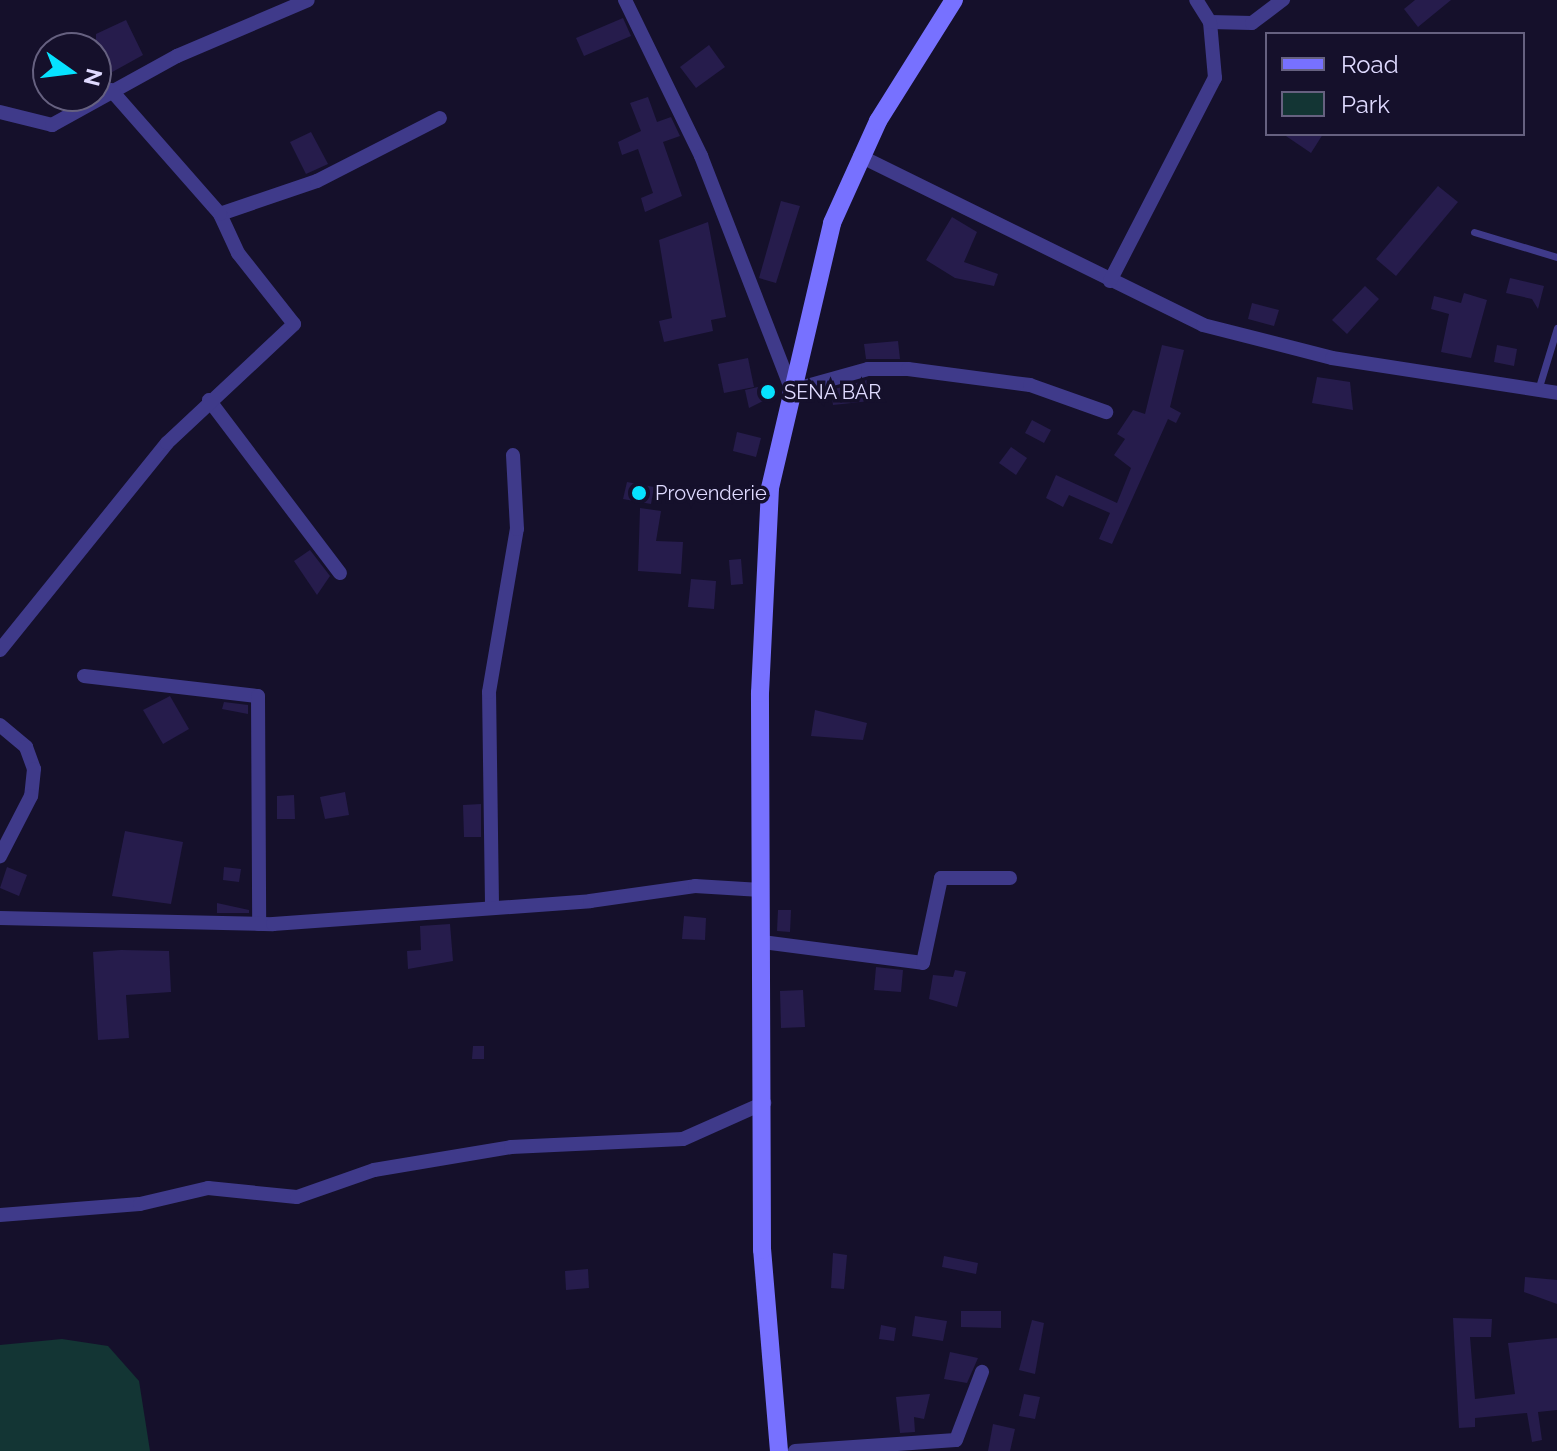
<!DOCTYPE html>
<style>
body{margin:0}
#map{position:relative;width:1557px;height:1451px;overflow:hidden;background:#15102b;font-family:Raleway,sans-serif}
div>[style]{position:absolute}
[style*='--x']{left:calc(var(--x)*1px);top:calc(var(--y)*1px);width:calc(var(--w)*1px);rotate:calc(var(--a)*1deg)}
.green>*{inset:0;background:#133534}
.building>*{inset:0;background:#261c4c}
.lane>*{height:7px;margin:-3.5px;padding:0 3.5px;transform-origin:3.5px;border-radius:3.5px;background:#3f3a8a}
.street>*{height:14px;margin:-7px;padding:0 7px;transform-origin:7px;border-radius:7px;background:#3f3a8a}
.secondary>*{height:18px;margin:-9px;padding:0 9px;transform-origin:9px;border-radius:9px;background:#7771ff}
.dots>*{width:22px;height:22px;translate:-50% -50%;box-sizing:border-box;border:4px solid #15102b;border-radius:50%}
span{translate:-50% -50%;white-space:nowrap;text-align:center;line-height:1.15;-webkit-text-stroke:7px #15102b;paint-order:stroke}
.poi-label{font-size:20px;color:#dfdaff}
.left{translate:0 -50%;text-align:left}
.legend{position:absolute;left:1265px;top:32px;width:260px;height:104px;box-sizing:border-box;background:#15102b;border:2px solid #666180;margin:0;padding:10px 14px;list-style:none;font-size:24px;color:#dfdaff}
.legend li{display:flex;align-items:center;gap:16px;height:40px}
.legend b{width:40px;border:2px solid #666180}
.north{position:absolute;left:32px;top:32px;width:80px;height:80px;box-sizing:border-box;background:#15102b;border:2px solid #666180;border-radius:50%;rotate:104deg;font-size:22px;font-weight:700;line-height:32px;text-align:center;color:#dfdaff}
.north::after{content:'';display:block;margin:auto;width:28px;height:36px;background:#06e2ff;clip-path:polygon(50% 0,100% 100%,50% 72%,0 100%)}
</style>
<div id="map">
<div class="green">
<i style="clip-path:polygon(62px 1339px,108px 1346px,139px 1381px,150px 1451px,0 1451px,0 1345px)"></i>
</div>
<div class="building">
<i style="clip-path:polygon(1415px 0,1451px 0,1418px 27px,1404px 9px)"></i>
<i style="clip-path:polygon(623px 18px,631px 36px,584px 56px,576px 38px)"></i>
<i style="clip-path:polygon(126px 20px,143px 55px,96px 81px,96px 34px)"></i>
<i style="clip-path:polygon(709px 45px,725px 67px,696px 88px,680px 67px)"></i>
<i style="clip-path:polygon(648px 97px,657px 122px,671px 117px,680px 136px,663px 142px,682px 196px,645px 212px,641px 198px,653px 193px,638px 149px,622px 155px,618px 142px,641px 131px,630px 103px)"></i>
<i style="clip-path:polygon(311px 132px,328px 164px,306px 174px,290px 142px)"></i>
<i style="clip-path:polygon(1283px 134px,1323px 134px,1311px 153px)"></i>
<i style="clip-path:polygon(1438px 186px,1458px 202px,1396px 276px,1376px 259px)"></i>
<i style="clip-path:polygon(781px 201px,800px 206px,776px 283px,759px 278px)"></i>
<i style="clip-path:polygon(952px 217px,977px 232px,964px 262px,998px 274px,994px 286px,955px 278px,926px 260px)"></i>
<i style="clip-path:polygon(708px 222px,726px 317px,711px 320px,713px 331px,664px 342px,659px 321px,672px 318px,659px 240px)"></i>
<i style="clip-path:polygon(1510px 278px,1544px 286px,1538px 309px,1532px 299px,1506px 293px)"></i>
<i style="clip-path:polygon(1365px 286px,1379px 299px,1347px 334px,1332px 320px)"></i>
<i style="clip-path:polygon(1464px 293px,1487px 300px,1471px 358px,1441px 352px,1449px 314px,1431px 309px,1434px 296px,1461px 303px)"></i>
<i style="clip-path:polygon(1252px 303px,1279px 310px,1274px 326px,1248px 319px)"></i>
<i style="clip-path:polygon(898px 341px,900px 359px,866px 359px,864px 344px)"></i>
<i style="clip-path:polygon(1162px 345px,1184px 350px,1170px 407px,1181px 413px,1176px 423px,1168px 419px,1112px 544px,1099px 539px,1110px 513px,1069px 495px,1063px 507px,1046px 498px,1056px 475px,1117px 503px,1131px 468px,1114px 455px,1125px 439px,1117px 434px,1133px 410px,1145px 414px)"></i>
<i style="clip-path:polygon(1497px 345px,1517px 349px,1514px 366px,1494px 362px)"></i>
<i style="clip-path:polygon(748px 358px,754px 387px,724px 393px,718px 364px)"></i>
<i style="clip-path:polygon(1317px 377px,1350px 382px,1353px 410px,1312px 403px)"></i>
<i style="clip-path:polygon(867px 380px,870px 401px,833px 405px,831px 390px)"></i>
<i style="clip-path:polygon(770px 384px,777px 394px,749px 408px,745px 390px)"></i>
<i style="clip-path:polygon(1032px 420px,1051px 430px,1044px 443px,1025px 433px)"></i>
<i style="clip-path:polygon(737px 432px,761px 438px,756px 457px,733px 451px)"></i>
<i style="clip-path:polygon(1011px 447px,1027px 458px,1016px 475px,999px 463px)"></i>
<i style="clip-path:polygon(627px 482px,654px 487px,651px 504px,623px 499px)"></i>
<i style="clip-path:polygon(640px 508px,661px 511px,656px 541px,683px 542px,681px 574px,638px 571px)"></i>
<i style="clip-path:polygon(310px 550px,330px 576px,317px 595px,294px 561px)"></i>
<i style="clip-path:polygon(741px 559px,743px 584px,731px 585px,729px 560px)"></i>
<i style="clip-path:polygon(691px 579px,716px 581px,714px 609px,688px 607px)"></i>
<i style="clip-path:polygon(170px 696px,189px 729px,163px 744px,143px 710px)"></i>
<i style="clip-path:polygon(224px 702px,248px 705px,248px 714px,222px 709px)"></i>
<i style="clip-path:polygon(815px 710px,867px 723px,863px 740px,811px 736px)"></i>
<i style="clip-path:polygon(345px 792px,349px 815px,325px 819px,320px 797px)"></i>
<i style="clip-path:polygon(294px 795px,295px 819px,277px 819px,277px 796px)"></i>
<i style="clip-path:polygon(481px 804px,481px 837px,464px 837px,463px 805px)"></i>
<i style="clip-path:polygon(125px 831px,183px 842px,171px 904px,112px 896px)"></i>
<i style="clip-path:polygon(7px 867px,27px 875px,19px 896px,0 888px)"></i>
<i style="clip-path:polygon(224px 867px,241px 869px,239px 882px,223px 880px)"></i>
<i style="clip-path:polygon(217px 903px,249px 910px,249px 913px,217px 913px)"></i>
<i style="clip-path:polygon(778px 910px,791px 910px,790px 932px,777px 931px)"></i>
<i style="clip-path:polygon(684px 916px,706px 918px,705px 940px,682px 939px)"></i>
<i style="clip-path:polygon(450px 924px,453px 961px,408px 969px,407px 951px,421px 950px,420px 926px)"></i>
<i style="clip-path:polygon(121px 950px,169px 951px,171px 992px,126px 995px,129px 1038px,98px 1040px,93px 952px)"></i>
<i style="clip-path:polygon(876px 967px,903px 970px,901px 992px,874px 990px)"></i>
<i style="clip-path:polygon(955px 970px,966px 972px,957px 1007px,929px 999px,933px 975px,953px 977px)"></i>
<i style="clip-path:polygon(803px 990px,805px 1027px,781px 1028px,780px 991px)"></i>
<i style="clip-path:polygon(473px 1046px,484px 1046px,484px 1059px,472px 1059px)"></i>
<i style="clip-path:polygon(833px 1253px,847px 1255px,844px 1289px,831px 1288px)"></i>
<i style="clip-path:polygon(944px 1256px,978px 1263px,976px 1274px,942px 1267px)"></i>
<i style="clip-path:polygon(588px 1269px,589px 1288px,566px 1290px,565px 1271px)"></i>
<i style="clip-path:polygon(1525px 1277px,1557px 1280px,1557px 1304px,1524px 1292px)"></i>
<i style="clip-path:polygon(961px 1311px,1001px 1311px,1001px 1328px,961px 1327px)"></i>
<i style="clip-path:polygon(915px 1316px,947px 1321px,943px 1341px,912px 1336px)"></i>
<i style="clip-path:polygon(1453px 1318px,1492px 1319px,1491px 1337px,1470px 1337px,1475px 1399px,1515px 1394px,1508px 1343px,1557px 1338px,1557px 1410px,1538px 1412px,1542px 1440px,1532px 1442px,1527px 1413px,1475px 1418px,1475px 1427px,1459px 1428px)"></i>
<i style="clip-path:polygon(1032px 1320px,1044px 1323px,1035px 1374px,1019px 1370px)"></i>
<i style="clip-path:polygon(881px 1325px,896px 1328px,894px 1341px,879px 1339px)"></i>
<i style="clip-path:polygon(950px 1352px,978px 1358px,967px 1383px,944px 1379px)"></i>
<i style="clip-path:polygon(930px 1394px,924px 1419px,914px 1417px,915px 1432px,900px 1433px,896px 1397px)"></i>
<i style="clip-path:polygon(1024px 1394px,1040px 1397px,1035px 1419px,1019px 1416px)"></i>
<i style="clip-path:polygon(993px 1424px,1015px 1429px,1010px 1451px,988px 1451px)"></i>
</div>
<div class="lane">
<i style="--x:1474;--y:232;--w:87;--a:16.8"></i>
<i style="--x:1538;--y:390;--w:65;--a:-73"></i>
</div>
<div class="street">
<i style="--x:625;--y:0;--w:174;--a:64"></i>
<i style="--x:701;--y:156;--w:246;--a:68.8"></i>
<i style="--x:1210;--y:22;--w:42;--a:1.4"></i>
<i style="--x:1252;--y:23;--w:39;--a:-37"></i>
<i style="--x:0;--y:112;--w:54;--a:14"></i>
<i style="--x:52;--y:125;--w:143;--a:-28.9"></i>
<i style="--x:177;--y:56;--w:142;--a:-23.1"></i>
<i style="--x:860;--y:156;--w:382;--a:26.2"></i>
<i style="--x:1203;--y:325;--w:133;--a:14.3"></i>
<i style="--x:1332;--y:358;--w:228;--a:8.8"></i>
<i style="--x:220;--y:214;--w:102;--a:-18.8"></i>
<i style="--x:317;--y:181;--w:138;--a:-27.1"></i>
<i style="--x:1110;--y:281;--w:229;--a:-62.7"></i>
<i style="--x:1215;--y:78;--w:56;--a:-95.1"></i>
<i style="--x:1210;--y:22;--w:26;--a:-122"></i>
<i style="--x:789;--y:391;--w:82;--a:-15.6"></i>
<i style="--x:868;--y:369;--w:40;--a:0"></i>
<i style="--x:908;--y:369;--w:123;--a:7.5"></i>
<i style="--x:1030;--y:385;--w:81;--a:19.6"></i>
<i style="--x:209;--y:400;--w:217;--a:52.9"></i>
<i style="--x:0;--y:650;--w:266;--a:-51.1"></i>
<i style="--x:167;--y:443;--w:174;--a:-43.1"></i>
<i style="--x:294;--y:324;--w:90;--a:-128.3"></i>
<i style="--x:238;--y:253;--w:43;--a:-114.8"></i>
<i style="--x:220;--y:214;--w:165;--a:-131.3"></i>
<i style="--x:84;--y:676;--w:175;--a:6.6"></i>
<i style="--x:258;--y:696;--w:228;--a:89.7"></i>
<i style="--x:0;--y:725;--w:34;--a:40"></i>
<i style="--x:26;--y:747;--w:23;--a:70"></i>
<i style="--x:34;--y:769;--w:27;--a:96"></i>
<i style="--x:31;--y:796;--w:68;--a:117.3"></i>
<i style="--x:492;--y:904;--w:212;--a:-90.8"></i>
<i style="--x:489;--y:692;--w:165;--a:-80.3"></i>
<i style="--x:517;--y:529;--w:74;--a:-93.1"></i>
<i style="--x:0;--y:918;--w:273;--a:1.3"></i>
<i style="--x:273;--y:924;--w:318;--a:-4.1"></i>
<i style="--x:590;--y:901;--w:106;--a:-8.1"></i>
<i style="--x:695;--y:886;--w:66;--a:3.5"></i>
<i style="--x:762;--y:942;--w:162;--a:7.4"></i>
<i style="--x:923;--y:963;--w:87;--a:-78"></i>
<i style="--x:941;--y:878;--w:69;--a:0"></i>
<i style="--x:0;--y:1215;--w:140;--a:-4.5"></i>
<i style="--x:140;--y:1204;--w:70;--a:-13.2"></i>
<i style="--x:208;--y:1188;--w:89;--a:5.8"></i>
<i style="--x:297;--y:1197;--w:82;--a:-19.3"></i>
<i style="--x:374;--y:1170;--w:139;--a:-9.5"></i>
<i style="--x:511;--y:1147;--w:172;--a:-2.7"></i>
<i style="--x:683;--y:1139;--w:89;--a:-24"></i>
<i style="--x:795;--y:1451;--w:161;--a:-3.9"></i>
<i style="--x:956;--y:1440;--w:73;--a:-69.1"></i>
</div>
<div class="secondary">
<i style="--x:779;--y:1451;--w:202;--a:-94.8"></i>
<i style="--x:762;--y:1250;--w:557;--a:-90.21"></i>
<i style="--x:760;--y:693;--w:205;--a:-87.2"></i>
<i style="--x:770;--y:488;--w:272;--a:-76.8"></i>
<i style="--x:832;--y:223;--w:112;--a:-65.7"></i>
<i style="--x:878;--y:121;--w:143;--a:-57.9"></i>
</div>
<div class="dots">
<i style="left:768px;top:392px;background:#06e2ff"></i>
<i style="left:639px;top:493px;background:#06e2ff"></i>
</div>
<div class="poi-label">
<span class="left" style="left:784px;top:392px">SENA BAR</span>
<span class="left" style="left:655px;top:493px">Provenderie</span>
</div>
<ul class="legend">
<li><b style="height:10px;background:#7771ff"></b>Road</li>
<li><b style="height:22px;background:#133534"></b>Park</li>
</ul>
<div class="north">N</div>
</div>
